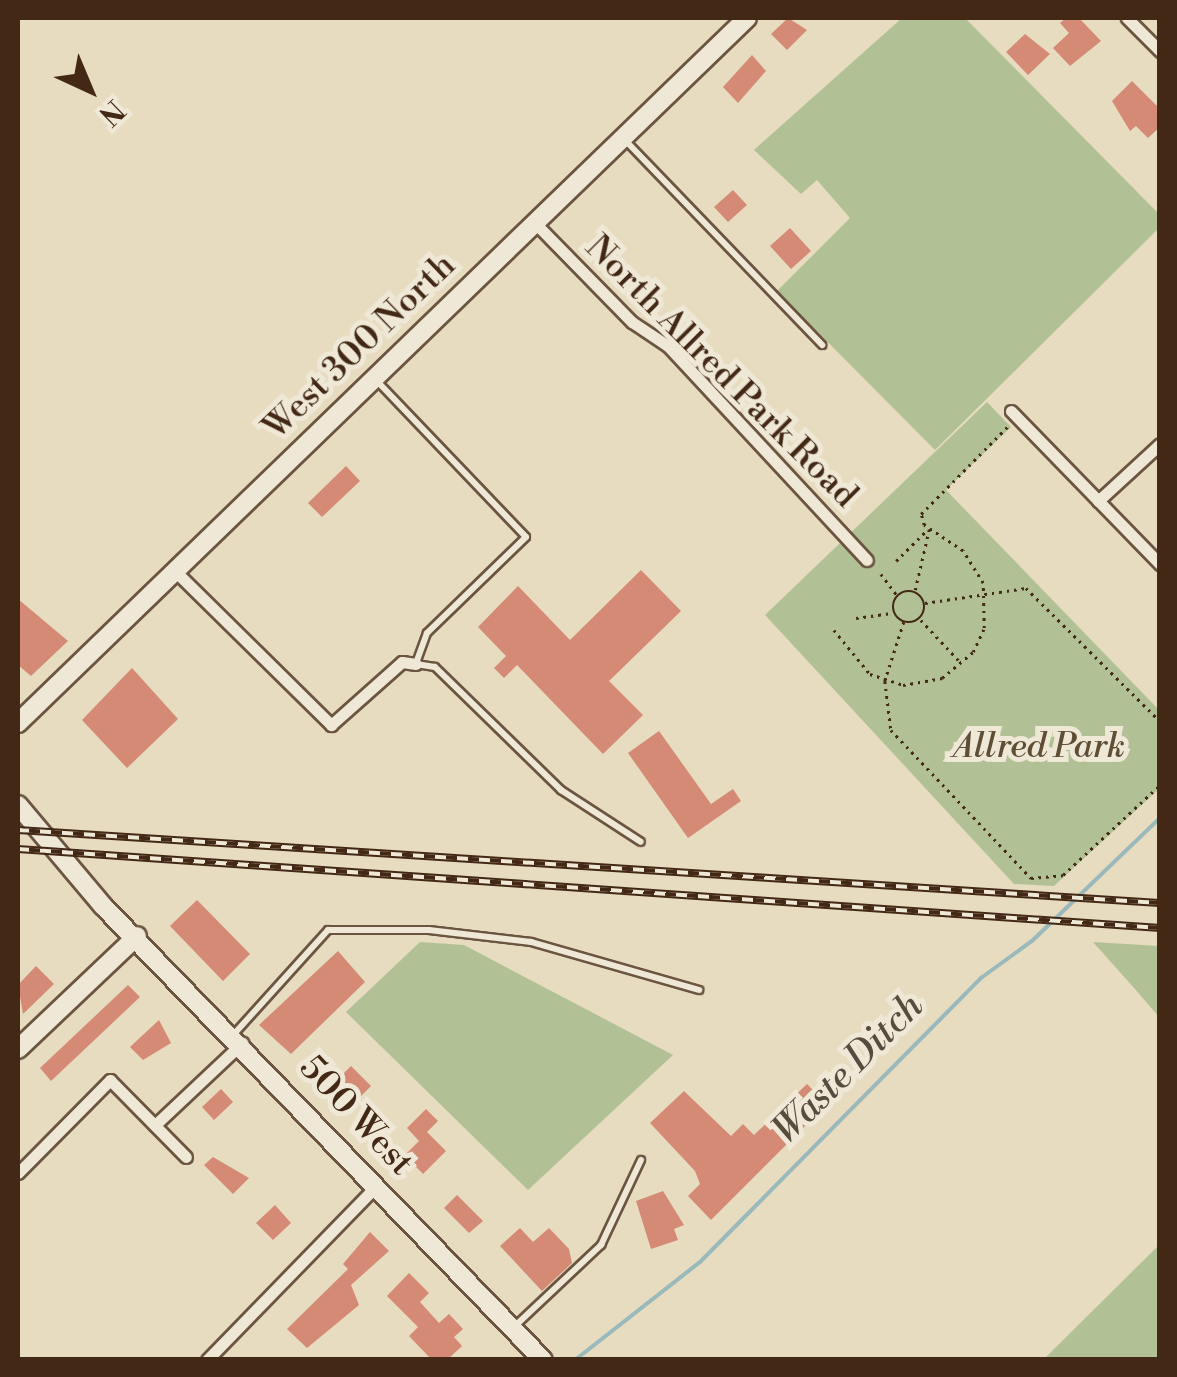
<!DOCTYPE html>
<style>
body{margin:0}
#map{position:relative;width:1177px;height:1377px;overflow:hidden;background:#e7dbc0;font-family:"Libre Bodoni",serif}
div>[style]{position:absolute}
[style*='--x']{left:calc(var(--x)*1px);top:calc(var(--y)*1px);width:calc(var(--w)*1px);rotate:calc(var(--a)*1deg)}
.green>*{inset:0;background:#b2c195}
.stream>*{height:4px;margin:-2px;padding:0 2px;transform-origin:2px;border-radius:2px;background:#9ab9bb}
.building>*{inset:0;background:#d48a74}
.path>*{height:2.5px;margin-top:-1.25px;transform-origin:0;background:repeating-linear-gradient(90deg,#422815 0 2.5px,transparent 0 7.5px)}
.path>.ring{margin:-1.25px;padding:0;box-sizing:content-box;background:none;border:2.5px solid #422815;border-radius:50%}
.roads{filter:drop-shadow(2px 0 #6b5540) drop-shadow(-2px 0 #6b5540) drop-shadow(0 2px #6b5540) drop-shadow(0 -2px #6b5540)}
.lane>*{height:6px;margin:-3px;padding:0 3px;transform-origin:3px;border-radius:3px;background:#efe8d6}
.street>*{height:11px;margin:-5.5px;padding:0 5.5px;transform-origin:5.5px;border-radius:5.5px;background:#efe8d6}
.secondary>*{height:18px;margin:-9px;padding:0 9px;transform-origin:9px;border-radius:9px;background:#efe8d6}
.rail>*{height:8px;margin-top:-4px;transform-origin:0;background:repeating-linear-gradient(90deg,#efe8d6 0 11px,#422815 0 22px);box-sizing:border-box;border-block:2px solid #422815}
span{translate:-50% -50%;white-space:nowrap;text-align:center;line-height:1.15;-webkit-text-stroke:10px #efe8d6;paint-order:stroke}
.street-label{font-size:35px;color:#422815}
.park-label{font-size:35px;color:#5e4e35;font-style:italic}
.water-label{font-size:38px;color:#584c3e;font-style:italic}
.frame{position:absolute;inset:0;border:20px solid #422815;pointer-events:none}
.north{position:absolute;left:40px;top:40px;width:100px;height:100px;-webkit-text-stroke:8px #efe8d6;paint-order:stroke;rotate:136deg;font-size:28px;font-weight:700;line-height:40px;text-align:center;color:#422815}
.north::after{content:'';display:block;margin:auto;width:35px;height:45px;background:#422815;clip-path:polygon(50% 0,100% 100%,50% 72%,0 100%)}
</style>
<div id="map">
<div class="green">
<i style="clip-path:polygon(902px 18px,965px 18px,1159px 214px,1159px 228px,935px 450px,777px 291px,850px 218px,817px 180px,801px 194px,754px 150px)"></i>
<i style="clip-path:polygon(987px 402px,1011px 427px,946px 490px,1159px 710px,1159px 789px,1054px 886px,1014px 884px,765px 615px)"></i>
<i style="clip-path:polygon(420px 942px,464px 945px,673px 1055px,528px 1190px,346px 1012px)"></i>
<i style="clip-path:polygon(1093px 942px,1159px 946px,1159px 1017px,1135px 989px)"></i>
<i style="clip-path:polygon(1159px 1245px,1159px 1359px,1044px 1359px)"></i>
</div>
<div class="stream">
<i style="--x:575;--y:1360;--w:159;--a:-38.1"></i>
<i style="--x:700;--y:1262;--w:400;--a:-45.3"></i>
<i style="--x:981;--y:978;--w:63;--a:-36"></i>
<i style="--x:1032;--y:941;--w:178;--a:-43.9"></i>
</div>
<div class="building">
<i style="clip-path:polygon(788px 18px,807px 30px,787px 50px,771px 34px)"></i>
<i style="clip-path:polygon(1066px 18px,1079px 18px,1101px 41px,1070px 66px,1053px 48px,1069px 33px,1060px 23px)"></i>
<i style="clip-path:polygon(1025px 34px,1050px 54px,1028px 75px,1006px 52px)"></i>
<i style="clip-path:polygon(752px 55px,766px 71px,738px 103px,723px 87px)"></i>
<i style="clip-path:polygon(1132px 81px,1160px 109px,1160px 127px,1148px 138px,1136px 126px,1130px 131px,1112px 101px)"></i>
<i style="clip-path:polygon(733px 190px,747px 205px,728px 222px,714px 207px)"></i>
<i style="clip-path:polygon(790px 228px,811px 251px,791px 269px,770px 246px)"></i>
<i style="clip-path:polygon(346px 466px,360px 481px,322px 517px,308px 503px)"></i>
<i style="clip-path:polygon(641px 570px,681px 611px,609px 681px,643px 715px,603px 754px,517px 665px,504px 678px,494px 668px,506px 656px,478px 627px,518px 586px,570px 640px)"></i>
<i style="clip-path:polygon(18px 599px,68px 641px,31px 676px,18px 665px)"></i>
<i style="clip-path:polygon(132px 668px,178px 719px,127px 768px,82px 720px)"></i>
<i style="clip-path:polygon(659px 731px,711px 804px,733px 789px,741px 801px,688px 838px,628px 753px)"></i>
<i style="clip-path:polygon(197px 900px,250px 954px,223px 981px,170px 926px)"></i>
<i style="clip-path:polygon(338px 951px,365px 982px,291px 1054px,259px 1025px)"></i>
<i style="clip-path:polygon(36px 966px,54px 984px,23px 1014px,18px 985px)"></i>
<i style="clip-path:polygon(128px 985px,140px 997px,51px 1081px,40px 1068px)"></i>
<i style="clip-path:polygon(159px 1020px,171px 1043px,143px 1060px,130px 1047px)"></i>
<i style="clip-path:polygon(351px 1066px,371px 1086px,354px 1103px,334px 1083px)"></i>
<i style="clip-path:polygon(807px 1084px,827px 1104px,711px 1220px,688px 1196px,700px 1184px,695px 1171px,650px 1123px,684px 1091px,731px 1136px,743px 1124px,754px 1135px)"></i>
<i style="clip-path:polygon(221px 1089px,233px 1102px,214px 1120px,202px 1107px)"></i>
<i style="clip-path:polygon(426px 1109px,438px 1121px,427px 1132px,446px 1151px,423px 1174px,405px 1155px,419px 1141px,407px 1128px)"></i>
<i style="clip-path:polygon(213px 1157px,249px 1178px,233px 1194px,204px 1165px)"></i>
<i style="clip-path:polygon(663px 1191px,684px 1225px,674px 1229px,678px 1240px,651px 1249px,636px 1201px)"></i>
<i style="clip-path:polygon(457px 1195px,483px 1221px,469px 1233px,444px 1208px)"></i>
<i style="clip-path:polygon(275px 1205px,291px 1223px,273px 1240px,256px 1223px)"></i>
<i style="clip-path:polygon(520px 1228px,533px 1242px,549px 1228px,569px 1249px,572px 1263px,542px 1291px,500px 1246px)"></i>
<i style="clip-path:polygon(370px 1232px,389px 1251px,351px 1285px,359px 1305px,307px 1348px,287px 1329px,348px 1269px,343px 1264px)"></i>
<i style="clip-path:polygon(409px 1273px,429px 1293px,420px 1302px,439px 1323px,449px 1314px,463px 1329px,454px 1337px,462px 1346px,447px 1360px,432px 1360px,409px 1336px,418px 1327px,387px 1296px)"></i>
</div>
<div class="path">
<i style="--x:896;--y:561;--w:45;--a:-45"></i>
<i style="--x:881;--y:574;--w:26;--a:53"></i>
<i style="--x:915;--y:590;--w:62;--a:-76.9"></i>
<i class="ring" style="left:893px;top:591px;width:29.5px;height:29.5px"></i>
<i style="--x:925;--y:603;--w:102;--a:-8.4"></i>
<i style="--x:1026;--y:588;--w:189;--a:44.8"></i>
<i style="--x:856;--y:618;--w:36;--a:-8"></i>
<i style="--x:921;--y:620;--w:60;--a:47"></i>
<i style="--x:904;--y:622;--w:62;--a:107.9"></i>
<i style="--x:885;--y:681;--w:49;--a:83"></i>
<i style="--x:891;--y:730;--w:204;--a:46.6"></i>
<i style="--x:1031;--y:878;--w:32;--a:-5"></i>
<i style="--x:1063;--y:875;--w:132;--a:-42.9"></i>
<i style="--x:834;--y:630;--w:57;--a:50.7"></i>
<i style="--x:870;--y:674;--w:35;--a:18"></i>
<i style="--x:903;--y:685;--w:40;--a:-10"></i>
<i style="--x:942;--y:678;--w:40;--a:-40"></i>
<i style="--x:973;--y:652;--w:26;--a:-65"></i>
<i style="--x:984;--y:628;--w:45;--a:-91.3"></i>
<i style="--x:983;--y:583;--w:38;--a:-122"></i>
<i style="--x:963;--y:551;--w:47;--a:-146.3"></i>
<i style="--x:924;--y:525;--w:11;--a:-105"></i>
<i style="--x:921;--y:514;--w:125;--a:-45.3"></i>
</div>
<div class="roads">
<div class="lane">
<i style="--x:624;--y:139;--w:286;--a:46.1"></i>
<i style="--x:376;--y:380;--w:217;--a:46.3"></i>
<i style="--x:526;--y:537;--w:138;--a:135.9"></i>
<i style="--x:427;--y:633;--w:33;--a:110"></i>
<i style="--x:416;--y:664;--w:19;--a:9"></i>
<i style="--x:435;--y:667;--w:176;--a:44.3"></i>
<i style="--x:561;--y:790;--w:95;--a:33"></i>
<i style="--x:234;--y:1034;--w:140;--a:-47.9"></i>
<i style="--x:328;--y:930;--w:101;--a:0"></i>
<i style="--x:429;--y:930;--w:103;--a:6.7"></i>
<i style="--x:531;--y:942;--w:175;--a:15.9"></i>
<i style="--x:514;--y:1327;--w:120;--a:-43.3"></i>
<i style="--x:601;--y:1245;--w:94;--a:-64.8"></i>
</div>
<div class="street">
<i style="--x:1127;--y:18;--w:47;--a:45"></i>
<i style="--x:535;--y:223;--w:139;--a:45.6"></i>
<i style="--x:632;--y:322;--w:43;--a:33.7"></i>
<i style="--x:668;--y:346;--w:292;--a:47.1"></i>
<i style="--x:1011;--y:411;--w:214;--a:45.8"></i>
<i style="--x:1098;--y:501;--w:84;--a:-42.6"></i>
<i style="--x:174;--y:570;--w:221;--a:44.6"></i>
<i style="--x:331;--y:725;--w:95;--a:-41.6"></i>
<i style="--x:402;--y:662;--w:14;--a:8"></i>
<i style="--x:155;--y:1125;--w:120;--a:-43.3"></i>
<i style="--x:18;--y:1173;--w:131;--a:-45.3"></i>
<i style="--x:110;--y:1080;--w:108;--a:45.4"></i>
<i style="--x:207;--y:1360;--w:243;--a:-45.8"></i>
</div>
<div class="secondary">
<i style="--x:18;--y:723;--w:1014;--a:-44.04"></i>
<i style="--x:18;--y:805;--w:132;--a:49.9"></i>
<i style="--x:103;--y:906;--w:632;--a:45.9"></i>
<i style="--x:18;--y:1049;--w:164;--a:-43.5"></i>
</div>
</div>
<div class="rail">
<i style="--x:18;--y:830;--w:1144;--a:3.66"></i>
<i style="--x:18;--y:849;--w:1145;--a:3.96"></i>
</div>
<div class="street-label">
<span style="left:360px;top:347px;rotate:-44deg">West 300 North</span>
<span style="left:721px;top:372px;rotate:45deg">North Allred Park Road</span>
<span style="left:356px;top:1116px;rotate:47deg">500 West</span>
</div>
<div class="park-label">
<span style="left:1039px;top:747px">Allred Park</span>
</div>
<div class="water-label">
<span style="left:848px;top:1069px;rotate:-45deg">Waste Ditch</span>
</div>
<div class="frame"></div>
<div class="north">N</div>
</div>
